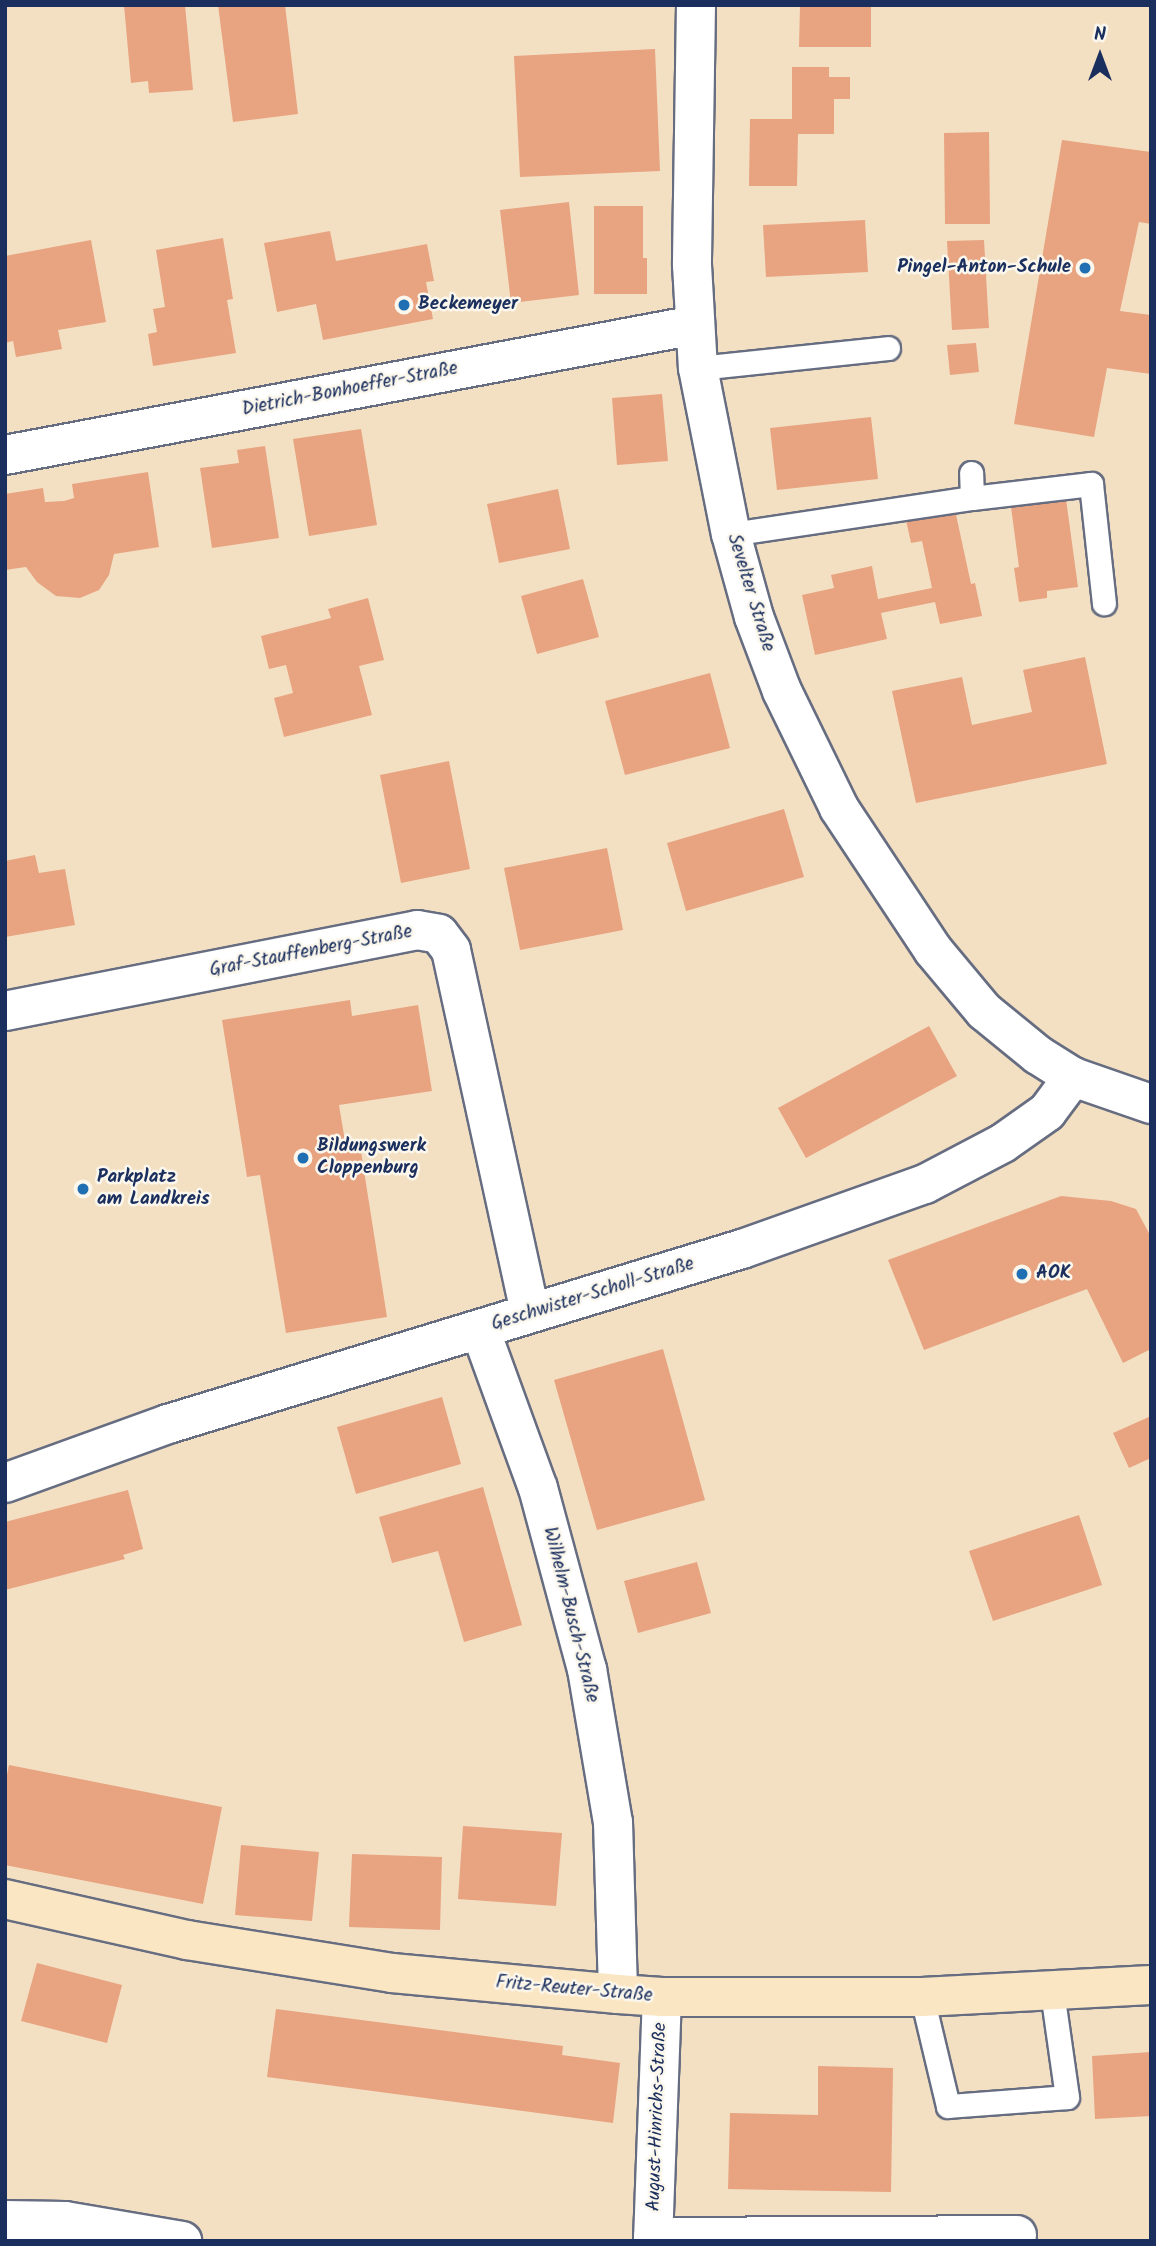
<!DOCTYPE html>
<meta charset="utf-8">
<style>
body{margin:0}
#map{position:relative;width:1156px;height:2246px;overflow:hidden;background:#f3e0c3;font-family:Kalam,sans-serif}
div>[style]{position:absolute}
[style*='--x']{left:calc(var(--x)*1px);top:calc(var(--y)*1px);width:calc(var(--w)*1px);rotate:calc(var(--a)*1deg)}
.building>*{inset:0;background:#e8a381}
.roads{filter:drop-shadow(2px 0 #676d81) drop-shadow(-2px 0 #676d81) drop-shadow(0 2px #676d81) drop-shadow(0 -2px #676d81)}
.lane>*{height:23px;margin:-11.5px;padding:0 11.5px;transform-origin:11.5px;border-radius:11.5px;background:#fff}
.street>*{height:38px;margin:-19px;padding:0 19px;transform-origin:19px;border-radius:19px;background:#fff}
.secondary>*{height:38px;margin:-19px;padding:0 19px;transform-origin:19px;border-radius:19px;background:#fbe6c4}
.dots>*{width:19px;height:19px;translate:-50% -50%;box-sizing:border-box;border:4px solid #fbf7ec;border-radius:50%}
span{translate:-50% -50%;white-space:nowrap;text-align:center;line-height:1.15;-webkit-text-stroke:5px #fbf7ec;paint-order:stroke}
.poi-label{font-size:19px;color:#1b2f5e;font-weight:700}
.right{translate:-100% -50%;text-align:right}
.left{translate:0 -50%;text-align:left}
.street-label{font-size:19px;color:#1b2f5e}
.frame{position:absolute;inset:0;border:7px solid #1b2f5e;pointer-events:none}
.north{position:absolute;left:1065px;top:21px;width:70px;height:70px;-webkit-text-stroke:5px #fbf7ec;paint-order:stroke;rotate:0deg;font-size:19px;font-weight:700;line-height:28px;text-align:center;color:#1b2f5e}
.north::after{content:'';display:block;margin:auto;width:24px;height:32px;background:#1b2f5e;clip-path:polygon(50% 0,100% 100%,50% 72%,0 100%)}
</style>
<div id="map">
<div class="building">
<i style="clip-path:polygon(124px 5px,185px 5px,193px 90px,149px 93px,148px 81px,131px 83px)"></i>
<i style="clip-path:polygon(218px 5px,285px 5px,298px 114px,233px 122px)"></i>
<i style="clip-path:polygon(800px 5px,871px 5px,871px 47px,799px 47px)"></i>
<i style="clip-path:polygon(655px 49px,660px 171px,520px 177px,514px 56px)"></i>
<i style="clip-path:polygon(792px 67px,829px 67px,829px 77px,850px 77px,850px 99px,834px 99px,834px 134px,798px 134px,797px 186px,749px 186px,750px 119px,792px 119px)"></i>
<i style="clip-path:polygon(989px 132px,990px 224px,945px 224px,944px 133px)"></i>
<i style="clip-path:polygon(1062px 140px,1151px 152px,1151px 224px,1139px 222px,1120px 311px,1151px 315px,1151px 374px,1107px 368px,1094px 437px,1014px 424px)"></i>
<i style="clip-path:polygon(569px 202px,579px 295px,511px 303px,500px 210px)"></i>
<i style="clip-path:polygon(594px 206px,643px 206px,643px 258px,647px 258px,647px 294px,594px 294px)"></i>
<i style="clip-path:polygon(865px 220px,868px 272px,766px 277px,763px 225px)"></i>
<i style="clip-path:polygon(330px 231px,336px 261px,427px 244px,434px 281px,426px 282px,433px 319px,323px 340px,316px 304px,277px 312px,264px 243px)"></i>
<i style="clip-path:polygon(223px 238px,233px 299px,227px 300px,236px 353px,153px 366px,148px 334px,157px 332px,153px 309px,165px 307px,156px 250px)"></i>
<i style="clip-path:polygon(91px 240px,106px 322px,58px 330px,62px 349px,16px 357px,13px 341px,5px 343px,5px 256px)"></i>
<i style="clip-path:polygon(984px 240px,989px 328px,952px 330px,947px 241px)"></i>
<i style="clip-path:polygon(976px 343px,979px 372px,950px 375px,947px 345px)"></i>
<i style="clip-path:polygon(662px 394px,668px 461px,617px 465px,612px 398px)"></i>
<i style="clip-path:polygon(871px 417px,878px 479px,777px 490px,770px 428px)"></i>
<i style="clip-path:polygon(361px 429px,377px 525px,309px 536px,293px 439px)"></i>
<i style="clip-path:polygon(265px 446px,279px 538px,212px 548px,200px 468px,239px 463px,237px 450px)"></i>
<i style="clip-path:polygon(148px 472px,159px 547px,114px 554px,109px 575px,99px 590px,80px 598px,56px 596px,37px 582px,26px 567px,5px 570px,5px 494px,43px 488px,45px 502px,64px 501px,74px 498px,72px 484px)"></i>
<i style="clip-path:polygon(558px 489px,570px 549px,499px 563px,487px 504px)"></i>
<i style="clip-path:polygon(1066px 499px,1078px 587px,1047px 591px,1047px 598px,1019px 602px,1014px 568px,1019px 567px,1011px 507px)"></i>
<i style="clip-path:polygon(955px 510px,971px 584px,975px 583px,982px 616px,940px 624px,935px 602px,881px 613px,887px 639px,815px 655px,802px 595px,834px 588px,831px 575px,872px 566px,878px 599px,932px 588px,922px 541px,911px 543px,906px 520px)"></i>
<i style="clip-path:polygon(583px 579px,599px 637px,537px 654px,521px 596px)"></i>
<i style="clip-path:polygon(368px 598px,384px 660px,359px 666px,372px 715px,284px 737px,274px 698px,293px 693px,286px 665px,269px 669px,261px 636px,331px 618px,328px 609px)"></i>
<i style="clip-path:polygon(1085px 657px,1107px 764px,916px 803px,892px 691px,962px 677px,972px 725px,1032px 712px,1023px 670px)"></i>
<i style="clip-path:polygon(710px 673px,730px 748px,625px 775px,605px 701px)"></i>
<i style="clip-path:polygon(449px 761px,470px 869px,401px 883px,380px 775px)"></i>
<i style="clip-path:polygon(784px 809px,804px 877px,686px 911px,667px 843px)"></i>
<i style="clip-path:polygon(607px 848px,623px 930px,520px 950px,504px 868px)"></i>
<i style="clip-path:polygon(35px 855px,39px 873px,65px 869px,75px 925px,5px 937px,5px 861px)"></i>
<i style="clip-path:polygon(350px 1000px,352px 1016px,418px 1005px,432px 1091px,339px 1105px,345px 1141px,359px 1139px,387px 1317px,286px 1333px,260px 1175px,247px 1177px,222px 1020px)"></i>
<i style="clip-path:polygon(929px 1026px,957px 1076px,806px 1158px,778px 1108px)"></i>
<i style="clip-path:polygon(1061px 1196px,1111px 1201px,1136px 1209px,1151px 1237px,1151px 1349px,1123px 1363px,1087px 1289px,924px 1350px,888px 1260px)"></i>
<i style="clip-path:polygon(663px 1349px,705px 1500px,597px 1530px,554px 1380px)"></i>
<i style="clip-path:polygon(442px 1397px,461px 1464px,356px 1494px,337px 1427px)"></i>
<i style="clip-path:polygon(1151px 1416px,1151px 1458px,1129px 1468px,1113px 1433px)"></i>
<i style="clip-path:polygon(483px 1487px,522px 1625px,464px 1642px,438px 1551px,392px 1563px,379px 1517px)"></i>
<i style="clip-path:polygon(128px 1490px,143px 1549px,123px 1555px,125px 1559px,5px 1590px,5px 1522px)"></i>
<i style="clip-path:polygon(1079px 1515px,1102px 1585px,993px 1621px,969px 1551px)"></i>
<i style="clip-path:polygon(697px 1562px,711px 1613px,638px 1633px,624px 1581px)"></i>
<i style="clip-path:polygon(9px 1765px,222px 1807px,203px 1904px,5px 1865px,5px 1785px)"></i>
<i style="clip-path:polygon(463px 1826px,562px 1833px,556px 1906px,458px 1899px)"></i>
<i style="clip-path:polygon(241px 1845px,319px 1852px,312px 1921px,235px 1915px)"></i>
<i style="clip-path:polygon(352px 1854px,442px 1857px,440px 1930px,349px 1927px)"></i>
<i style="clip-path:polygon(37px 1963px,122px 1985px,107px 2043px,21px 2021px)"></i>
<i style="clip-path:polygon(276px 2009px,563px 2046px,562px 2055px,620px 2063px,613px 2123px,267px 2077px)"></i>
<i style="clip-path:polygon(1151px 2052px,1151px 2116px,1095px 2119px,1092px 2056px)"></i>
<i style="clip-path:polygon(818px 2066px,893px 2068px,891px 2192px,728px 2189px,730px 2113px,818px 2115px)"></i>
</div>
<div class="roads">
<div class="lane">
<i style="--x:698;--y:368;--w:191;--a:-6"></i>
<i style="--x:972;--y:498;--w:120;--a:-6.7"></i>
<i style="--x:1091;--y:484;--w:120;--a:83.8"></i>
<i style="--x:731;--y:534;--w:244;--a:-8.5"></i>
<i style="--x:972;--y:498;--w:25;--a:-92"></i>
<i style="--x:922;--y:1997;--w:112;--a:76.6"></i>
<i style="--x:948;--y:2106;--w:119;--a:-4.3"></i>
<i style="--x:1067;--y:2097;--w:107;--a:-98.1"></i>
</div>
<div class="street">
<i style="--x:696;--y:5;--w:260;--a:90.9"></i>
<i style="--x:692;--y:265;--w:103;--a:86.7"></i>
<i style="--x:698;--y:368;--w:169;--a:78.8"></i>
<i style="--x:731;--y:534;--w:86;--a:74.5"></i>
<i style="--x:754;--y:617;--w:79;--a:69.3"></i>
<i style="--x:782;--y:691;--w:130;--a:64"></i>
<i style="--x:839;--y:808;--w:170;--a:56.5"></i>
<i style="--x:933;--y:950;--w:80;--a:50.1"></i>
<i style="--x:984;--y:1011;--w:70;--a:39.2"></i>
<i style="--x:1038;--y:1055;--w:41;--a:32.2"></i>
<i style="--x:1073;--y:1077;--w:83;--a:19.1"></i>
<i style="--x:5;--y:455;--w:702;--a:-10.67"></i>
<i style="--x:5;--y:1011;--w:420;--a:-11.1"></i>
<i style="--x:417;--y:930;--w:22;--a:10"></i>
<i style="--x:439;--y:934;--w:20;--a:53"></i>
<i style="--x:451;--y:950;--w:371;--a:77.7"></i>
<i style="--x:480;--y:1329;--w:169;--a:70"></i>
<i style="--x:538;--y:1488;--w:188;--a:74.9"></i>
<i style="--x:587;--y:1669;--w:155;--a:80.4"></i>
<i style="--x:613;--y:1822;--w:172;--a:88.3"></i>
<i style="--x:5;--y:1483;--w:173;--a:-19.9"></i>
<i style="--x:168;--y:1424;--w:600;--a:-16.96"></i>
<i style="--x:742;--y:1249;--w:194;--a:-19.6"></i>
<i style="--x:925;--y:1184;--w:88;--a:-27.7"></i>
<i style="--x:1003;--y:1143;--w:54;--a:-35.2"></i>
<i style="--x:1047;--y:1112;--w:44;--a:-53.4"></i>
<i style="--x:5;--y:2220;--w:60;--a:1"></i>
<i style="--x:65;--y:2221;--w:119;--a:9.7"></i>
<i style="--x:653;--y:2237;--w:364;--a:-0.3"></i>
<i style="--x:653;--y:2241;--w:244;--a:-87.9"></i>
</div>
<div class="secondary">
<i style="--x:5;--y:1899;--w:187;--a:12.7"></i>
<i style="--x:187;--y:1940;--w:208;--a:9.1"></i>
<i style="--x:392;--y:1973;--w:227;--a:5.3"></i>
<i style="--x:618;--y:1994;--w:44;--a:3.9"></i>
<i style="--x:662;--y:1997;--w:260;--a:0"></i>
<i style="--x:922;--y:1997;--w:229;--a:-3"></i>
</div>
</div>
<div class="dots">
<i style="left:1085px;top:268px;background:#1f6fb2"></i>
<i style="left:404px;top:305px;background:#1f6fb2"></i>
<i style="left:303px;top:1158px;background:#1f6fb2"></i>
<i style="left:83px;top:1189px;background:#1f6fb2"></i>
<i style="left:1022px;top:1274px;background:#1f6fb2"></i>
</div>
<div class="poi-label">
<span class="right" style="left:1071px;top:268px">Pingel-Anton-Schule</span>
<span class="left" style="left:418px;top:305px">Beckemeyer</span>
<span class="left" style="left:317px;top:1158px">Bildungswerk<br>Cloppenburg</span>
<span class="left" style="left:97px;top:1189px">Parkplatz<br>am Landkreis</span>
<span class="left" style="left:1036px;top:1274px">AOK</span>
</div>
<div class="street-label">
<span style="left:350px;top:390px;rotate:-11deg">Dietrich-Bonhoeffer-Straße</span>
<span style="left:750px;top:593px;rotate:73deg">Sevelter Straße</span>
<span style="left:311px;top:952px;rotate:-11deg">Graf-Stauffenberg-Straße</span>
<span style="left:593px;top:1295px;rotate:-17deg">Geschwister-Scholl-Straße</span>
<span style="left:570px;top:1615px;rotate:76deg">Wilhelm-Busch-Straße</span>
<span style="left:574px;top:1990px;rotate:5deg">Fritz-Reuter-Straße</span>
<span style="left:658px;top:2117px;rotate:-88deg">August-Hinrichs-Straße</span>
</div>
<div class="frame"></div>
<div class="north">N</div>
</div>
